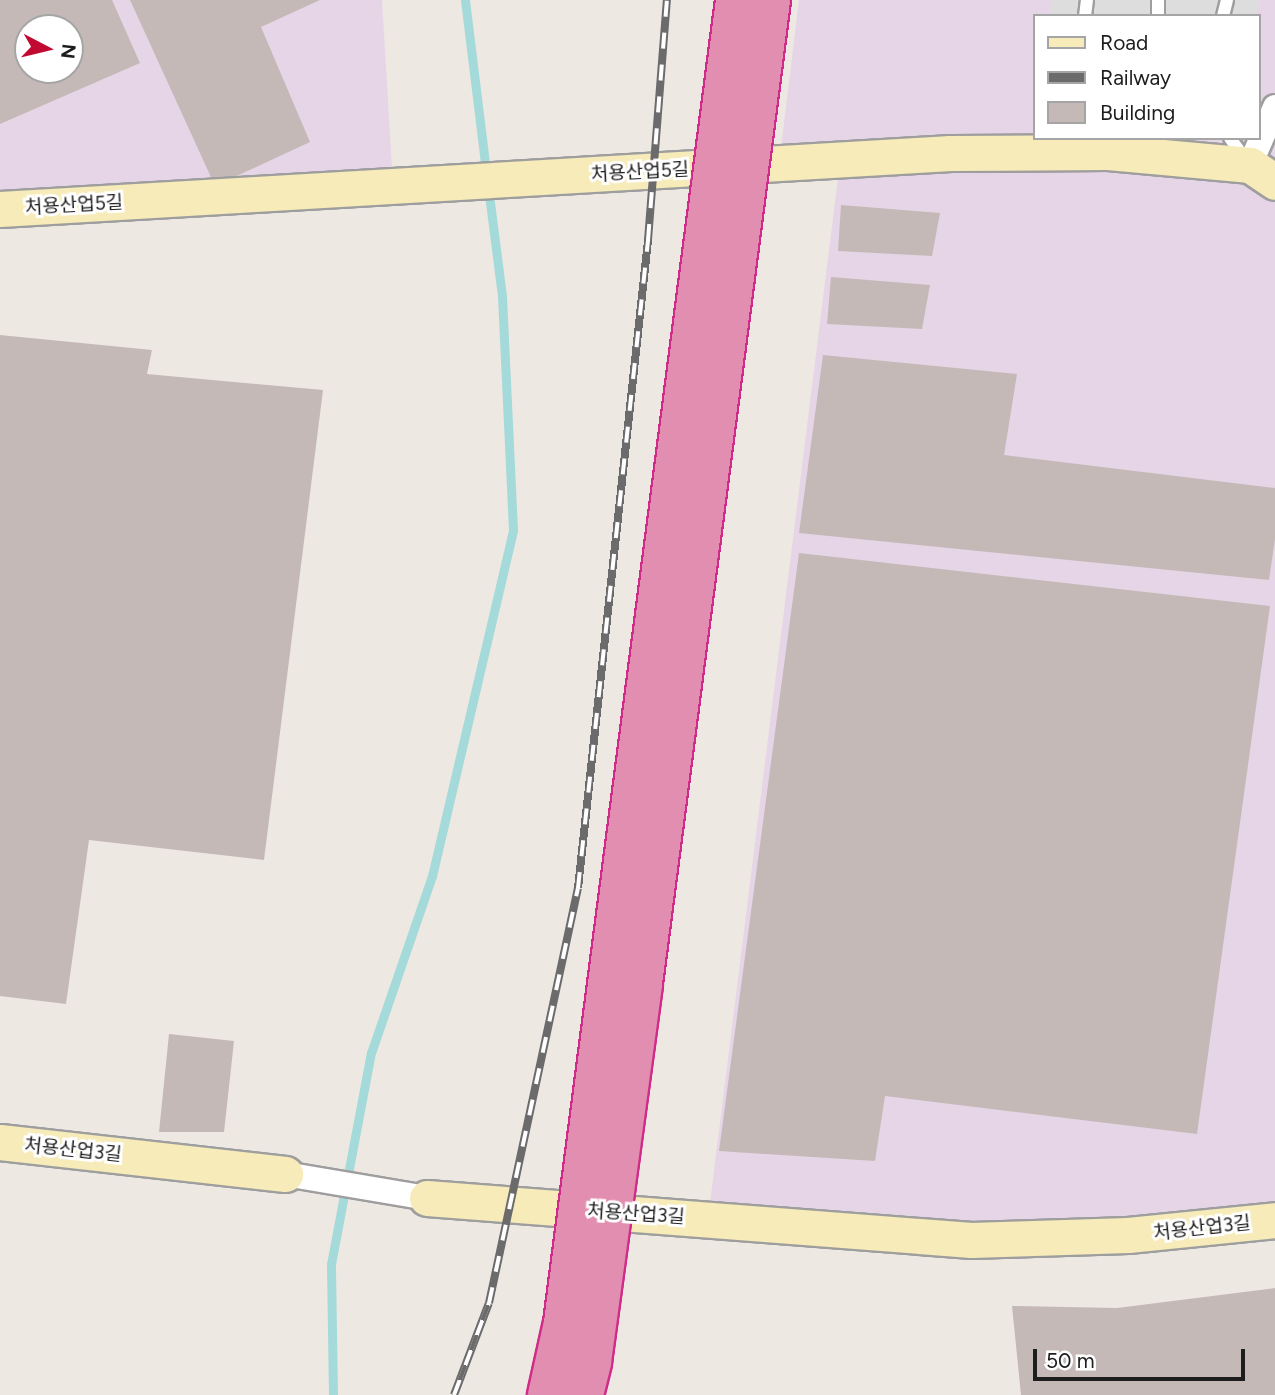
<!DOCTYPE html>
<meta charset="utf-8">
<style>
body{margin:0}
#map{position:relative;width:1275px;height:1395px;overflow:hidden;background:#eee8e3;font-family:Figtree,"Noto Sans KR",sans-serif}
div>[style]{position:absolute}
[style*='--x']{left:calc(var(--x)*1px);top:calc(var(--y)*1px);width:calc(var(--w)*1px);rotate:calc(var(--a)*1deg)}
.industrial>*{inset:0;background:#e6d5e7}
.parking>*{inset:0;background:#ddd}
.stream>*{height:9px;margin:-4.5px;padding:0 4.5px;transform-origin:4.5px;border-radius:4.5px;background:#a5dada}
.building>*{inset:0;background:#c5b9b7}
.roads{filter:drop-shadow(2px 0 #9e9e9e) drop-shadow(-2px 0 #9e9e9e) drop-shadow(0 2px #9e9e9e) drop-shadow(0 -2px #9e9e9e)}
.lane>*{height:12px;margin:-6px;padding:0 6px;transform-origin:6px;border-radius:6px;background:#fff}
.street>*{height:24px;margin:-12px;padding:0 12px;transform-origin:12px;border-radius:12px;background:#fff}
.secondary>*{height:35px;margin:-17.5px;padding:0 17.5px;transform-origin:17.5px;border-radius:17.5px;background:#f6ebb9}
.rail>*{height:8px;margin-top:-4px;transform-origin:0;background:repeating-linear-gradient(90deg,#fff 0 16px,#6b6b6b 0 32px);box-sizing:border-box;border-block:2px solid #6b6b6b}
.bridges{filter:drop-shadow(2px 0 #d02b89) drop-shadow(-2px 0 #d02b89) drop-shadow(0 2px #d02b89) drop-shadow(0 -2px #d02b89)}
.highway-bridge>*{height:38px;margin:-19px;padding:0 19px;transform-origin:19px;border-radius:19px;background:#e28eb0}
span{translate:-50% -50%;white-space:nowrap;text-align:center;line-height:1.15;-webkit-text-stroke:6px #fff;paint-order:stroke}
.street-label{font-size:19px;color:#1d1d1d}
.legend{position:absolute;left:1033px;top:14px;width:228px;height:126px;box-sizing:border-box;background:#fff;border:2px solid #a5a5a5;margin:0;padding:9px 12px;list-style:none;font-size:21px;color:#1d1d1d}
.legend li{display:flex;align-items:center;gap:14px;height:35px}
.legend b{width:35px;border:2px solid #a5a5a5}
.north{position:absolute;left:14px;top:14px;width:70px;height:70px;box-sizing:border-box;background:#fff;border:2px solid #a5a5a5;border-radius:50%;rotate:97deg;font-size:19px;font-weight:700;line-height:28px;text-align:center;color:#1d1d1d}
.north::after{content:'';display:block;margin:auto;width:24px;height:32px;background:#c10932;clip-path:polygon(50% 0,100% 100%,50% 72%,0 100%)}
.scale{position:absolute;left:1033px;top:1349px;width:212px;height:32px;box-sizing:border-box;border:4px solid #1d1d1d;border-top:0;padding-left:9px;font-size:21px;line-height:24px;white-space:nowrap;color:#1d1d1d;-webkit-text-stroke:5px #fff;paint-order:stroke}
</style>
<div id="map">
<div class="industrial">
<i style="clip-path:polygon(evenodd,0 0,382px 0,393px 186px,0 209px,0 0,28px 28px,70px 28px,70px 70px,28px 70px,28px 28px)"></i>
<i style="clip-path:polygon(evenodd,799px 0,1275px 0,1275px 1219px,1044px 1238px,708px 1219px,840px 162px,779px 164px,799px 0,1035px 16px,1259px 16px,1259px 138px,1035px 138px,1035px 16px)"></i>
</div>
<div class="parking">
<i style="clip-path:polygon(1052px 0,1260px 0,1255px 16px,1050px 16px)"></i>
</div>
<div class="stream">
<i style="--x:465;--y:0;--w:173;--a:83"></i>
<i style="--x:333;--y:1395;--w:131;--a:-90.9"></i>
<i style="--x:331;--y:1264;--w:215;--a:-79.3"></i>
<i style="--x:371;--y:1053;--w:187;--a:-71"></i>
<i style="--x:432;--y:876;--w:355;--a:-76.8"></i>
<i style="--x:513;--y:530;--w:234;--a:-92.7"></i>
<i style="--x:502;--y:296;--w:111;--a:-97.3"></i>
</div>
<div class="building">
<i style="clip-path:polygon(evenodd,0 0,112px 0,140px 63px,0 124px,0 0,28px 28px,70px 28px,70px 70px,28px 70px,28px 28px)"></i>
<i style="clip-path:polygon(130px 0,320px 0,261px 27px,310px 142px,215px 186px)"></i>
<i style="clip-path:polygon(841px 205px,940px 213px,932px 256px,838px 251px)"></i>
<i style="clip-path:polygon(831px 277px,930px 285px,922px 329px,827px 324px)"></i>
<i style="clip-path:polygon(0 335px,152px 350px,147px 374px,323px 390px,264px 860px,89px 840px,66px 1004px,0 996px)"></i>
<i style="clip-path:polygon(823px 355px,1017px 374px,1004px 455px,1275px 488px,1275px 539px,1269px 580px,799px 533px)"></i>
<i style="clip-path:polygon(799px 553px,1270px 606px,1197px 1134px,885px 1096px,875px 1161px,719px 1151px)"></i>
<i style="clip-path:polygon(169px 1034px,234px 1041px,224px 1132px,159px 1132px)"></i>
<i style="clip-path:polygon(1275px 1288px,1275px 1395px,1021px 1395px,1012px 1306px,1117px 1308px)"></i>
</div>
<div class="roads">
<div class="lane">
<i style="--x:1158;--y:0;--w:16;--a:90"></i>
<i style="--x:1085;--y:16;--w:16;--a:-83"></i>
<i style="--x:1223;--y:16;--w:16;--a:-76"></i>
<i style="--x:1230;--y:138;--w:26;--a:54"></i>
</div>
<div class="street">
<i style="--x:1250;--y:165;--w:63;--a:-66.7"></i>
<i style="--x:285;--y:1174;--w:144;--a:9.6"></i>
</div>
<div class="secondary">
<i style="--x:0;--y:209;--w:952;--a:-3.37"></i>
<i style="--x:950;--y:153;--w:158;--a:-0.4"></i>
<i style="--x:1108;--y:152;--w:143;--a:5.2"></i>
<i style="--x:1250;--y:165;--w:30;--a:34"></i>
<i style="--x:0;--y:1142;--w:287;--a:6.4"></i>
<i style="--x:427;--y:1198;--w:546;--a:4.41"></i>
<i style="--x:971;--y:1240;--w:157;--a:-1.8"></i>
<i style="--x:1128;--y:1235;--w:148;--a:-5.8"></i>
</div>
</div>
<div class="rail">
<i style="--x:454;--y:1395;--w:98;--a:-69.2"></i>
<i style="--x:489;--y:1303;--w:424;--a:-77.9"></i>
<i style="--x:578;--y:888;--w:652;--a:-83.83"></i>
<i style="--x:648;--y:240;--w:241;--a:-85.5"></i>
</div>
<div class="bridges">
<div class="highway-bridge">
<i style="--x:547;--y:1395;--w:74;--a:-77.5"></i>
<i style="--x:563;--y:1323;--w:1334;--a:-82.59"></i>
<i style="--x:584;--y:1395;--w:34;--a:-76"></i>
<i style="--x:592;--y:1362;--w:382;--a:-82.3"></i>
<i style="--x:643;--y:983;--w:991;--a:-82.58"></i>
</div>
</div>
<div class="street-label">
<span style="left:640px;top:172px;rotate:-3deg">처용산업5길</span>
<span style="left:74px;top:205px;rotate:-3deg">처용산업5길</span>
<span style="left:73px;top:1150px;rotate:6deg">처용산업3길</span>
<span style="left:636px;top:1214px;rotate:4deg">처용산업3길</span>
<span style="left:1202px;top:1228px;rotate:-6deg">처용산업3길</span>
</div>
<ul class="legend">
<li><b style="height:9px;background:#f6ebb9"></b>Road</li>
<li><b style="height:9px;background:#6b6b6b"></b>Railway</li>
<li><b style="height:19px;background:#c5b9b7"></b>Building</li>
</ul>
<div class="north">N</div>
<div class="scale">50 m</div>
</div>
